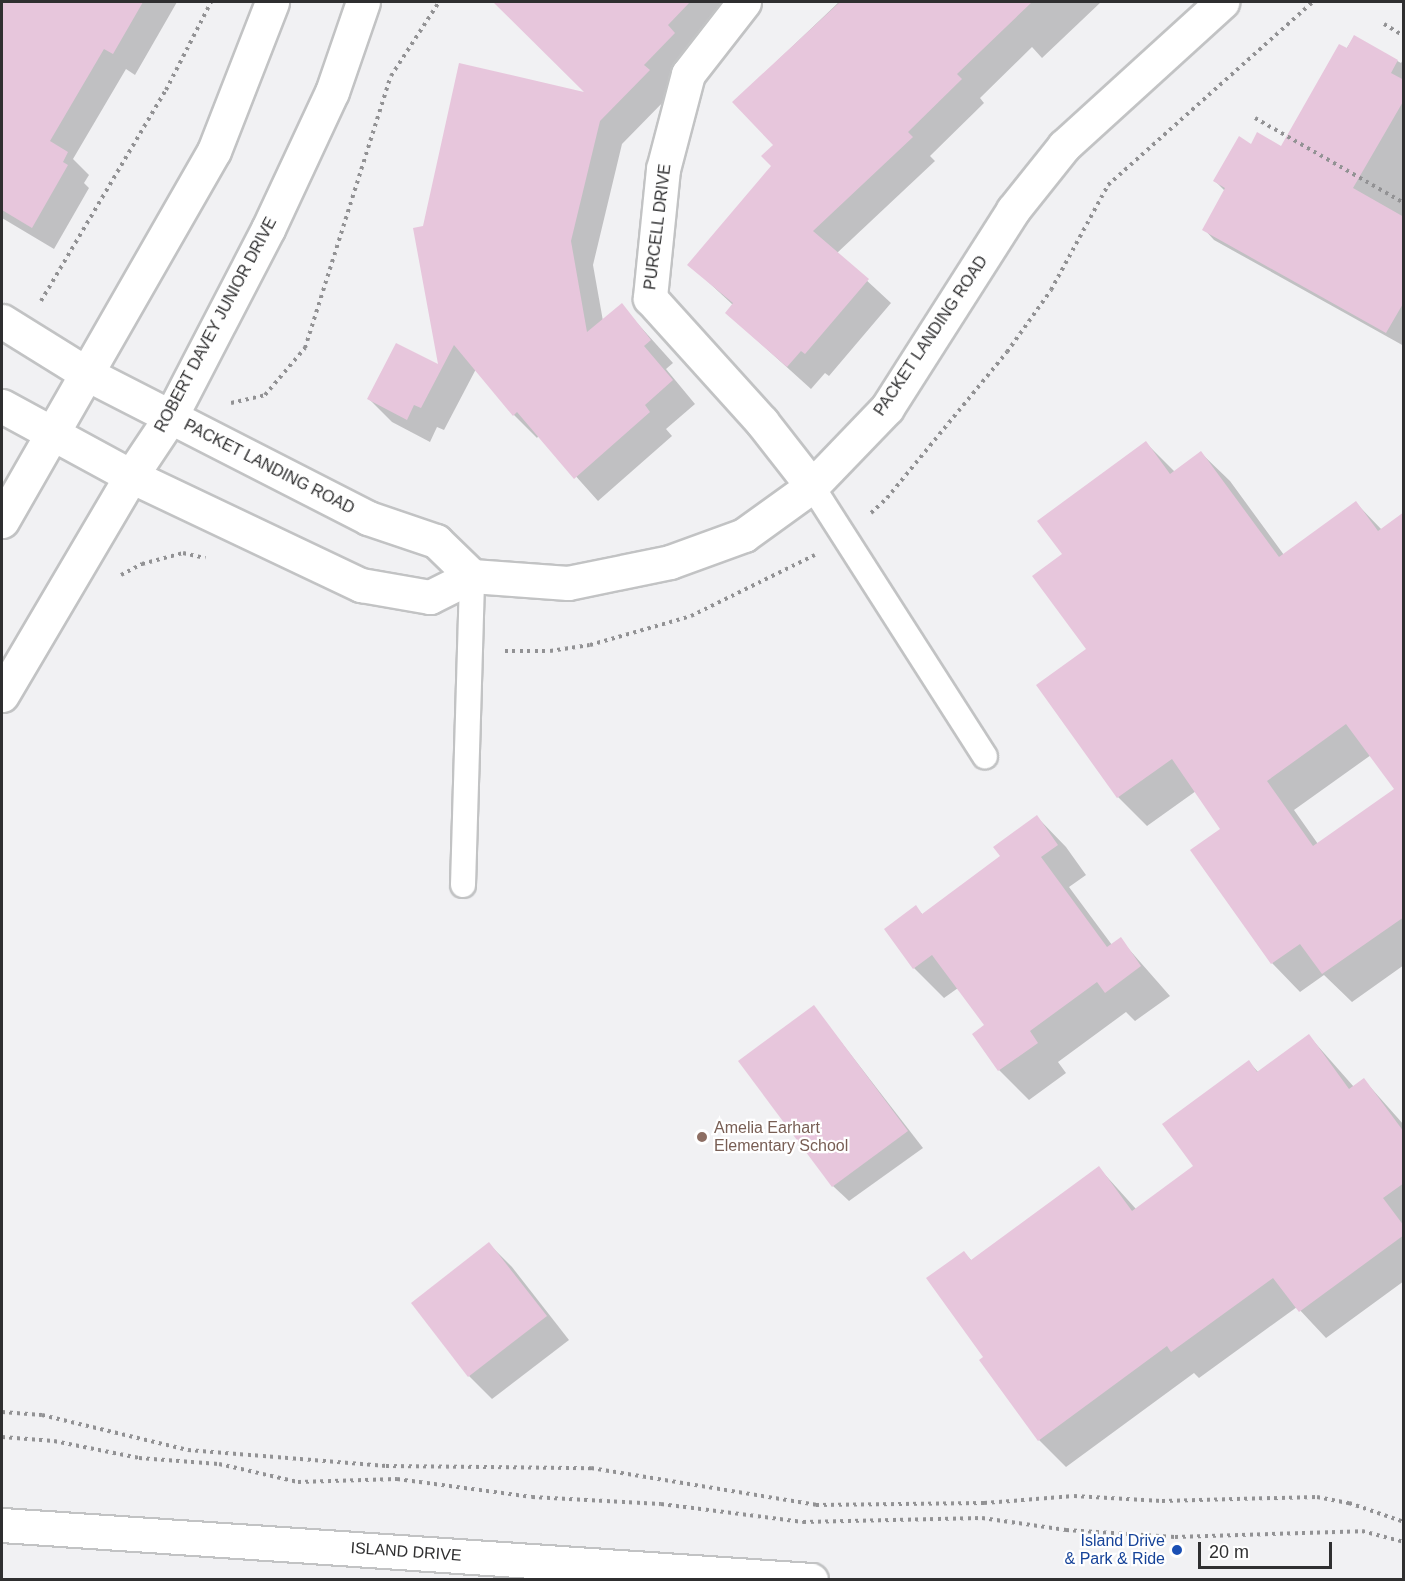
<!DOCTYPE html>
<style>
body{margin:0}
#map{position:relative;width:1405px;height:1581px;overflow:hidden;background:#f1f1f3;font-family:Helvetica,sans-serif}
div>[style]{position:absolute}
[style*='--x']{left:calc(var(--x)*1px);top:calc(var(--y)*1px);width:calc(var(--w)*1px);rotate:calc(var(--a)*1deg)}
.shadow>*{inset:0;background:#0003}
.building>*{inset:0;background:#e7c6dc}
.path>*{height:4px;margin-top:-2px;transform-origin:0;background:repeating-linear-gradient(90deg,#929294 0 3px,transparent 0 7.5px)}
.roads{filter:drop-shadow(2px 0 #c2c3c4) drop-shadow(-2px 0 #c2c3c4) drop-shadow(0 2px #c2c3c4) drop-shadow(0 -2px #c2c3c4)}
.service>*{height:24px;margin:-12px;padding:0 12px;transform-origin:12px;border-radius:12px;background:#fff}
.minor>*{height:33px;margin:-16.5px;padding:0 16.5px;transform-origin:16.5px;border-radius:16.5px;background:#fff}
.secondary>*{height:33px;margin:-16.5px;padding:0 16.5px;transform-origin:16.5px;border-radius:16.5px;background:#fff}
.dots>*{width:16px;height:16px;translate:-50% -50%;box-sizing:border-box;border:3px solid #fff;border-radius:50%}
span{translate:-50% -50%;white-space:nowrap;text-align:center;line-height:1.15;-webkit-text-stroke:4.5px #fff;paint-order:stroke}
.street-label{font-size:16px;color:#2f2f30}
.education-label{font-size:16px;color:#785e54}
.left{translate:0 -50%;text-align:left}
.transit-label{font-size:16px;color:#164399}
.right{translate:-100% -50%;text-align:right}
.frame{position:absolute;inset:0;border:3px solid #2f2f30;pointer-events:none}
.scale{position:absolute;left:1198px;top:1542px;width:134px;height:27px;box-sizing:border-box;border:3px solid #2f2f30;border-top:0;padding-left:8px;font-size:18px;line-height:21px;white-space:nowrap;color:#2f2f30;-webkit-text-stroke:4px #fff;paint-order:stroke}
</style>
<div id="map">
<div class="shadow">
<i style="clip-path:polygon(2px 2px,177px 2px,135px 75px,126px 69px,73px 159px,89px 175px,84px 183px,89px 188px,54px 249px,2px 218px)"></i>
<i style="clip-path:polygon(511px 2px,734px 2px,697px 57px,666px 89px,671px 94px,622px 144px,593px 265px,603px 321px,621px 305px,673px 363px,666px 369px,695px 404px,666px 429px,672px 436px,598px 501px,539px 435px,537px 438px,514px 415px,476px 369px,444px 430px,437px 427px,430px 442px,392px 422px,369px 399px,440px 367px,424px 227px,589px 95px,503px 9px)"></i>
<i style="clip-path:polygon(839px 2px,1101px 2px,1042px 58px,1032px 47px,980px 98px,984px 103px,930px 156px,935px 161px,837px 253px,891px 303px,829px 376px,825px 373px,811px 389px,727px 313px,733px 305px,690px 265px,773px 166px,775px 145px,734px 102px)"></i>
<i style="clip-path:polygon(1354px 37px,1401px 63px,1404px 58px,1404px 346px,1214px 240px,1204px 229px,1225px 191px,1215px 181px,1251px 146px,1281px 148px)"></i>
<i style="clip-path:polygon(evenodd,1146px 443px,1175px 472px,1201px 453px,1230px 481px,1284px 555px,1356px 503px,1382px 530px,1404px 514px,1404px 965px,1352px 1002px,1324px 975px,1300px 992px,1272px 963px,1222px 829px,1196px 791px,1147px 826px,1118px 797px,1038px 686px,1088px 649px,1064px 554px,1146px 443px,1371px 755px,1401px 786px,1318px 844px,1294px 810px,1371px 755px)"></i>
<i style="clip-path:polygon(1037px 817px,1066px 847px,1086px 875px,1069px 887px,1112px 945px,1120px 939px,1170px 996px,1135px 1021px,1126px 1012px,1058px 1062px,1066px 1073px,1029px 1100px,999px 1070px,974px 1035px,986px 1026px,958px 988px,944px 998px,914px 968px,886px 929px,916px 907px,923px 915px,1003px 857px)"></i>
<i style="clip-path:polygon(814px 1007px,923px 1148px,849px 1201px,833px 1186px)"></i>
<i style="clip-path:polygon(1309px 1036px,1354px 1087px,1364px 1080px,1404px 1125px,1404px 1281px,1326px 1338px,1297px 1307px,1199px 1378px,1194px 1373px,1066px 1467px,1039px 1440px,981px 1361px,985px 1357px,964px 1253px,972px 1261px,1099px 1168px,1136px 1209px,1195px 1167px,1249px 1062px,1259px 1073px)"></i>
<i style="clip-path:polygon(489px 1244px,512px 1267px,569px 1340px,492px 1399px,469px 1376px,413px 1303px)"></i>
</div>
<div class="building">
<i style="clip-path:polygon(2px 2px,143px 2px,113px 54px,104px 49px,50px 141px,68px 152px,63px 162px,68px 165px,32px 228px,2px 210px)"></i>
<i style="clip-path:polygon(493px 2px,690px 2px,668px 25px,675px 33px,644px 65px,650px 70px,600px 121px,571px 241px,587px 332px,622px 303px,651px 340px,644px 346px,673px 380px,645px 405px,650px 412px,574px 479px,517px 412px,513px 416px,454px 345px,421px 408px,414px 405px,407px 420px,367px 399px,396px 343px,438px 364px,413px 228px,423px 226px,459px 63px,584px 92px)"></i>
<i style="clip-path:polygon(840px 2px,1032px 2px,957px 74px,962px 79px,908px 132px,913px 137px,813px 231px,869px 279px,805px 354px,801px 351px,787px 367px,725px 313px,733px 303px,687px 265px,771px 166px,761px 156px,773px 145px,732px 102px)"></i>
<i style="clip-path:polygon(1354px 35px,1398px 60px,1391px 73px,1404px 80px,1404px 100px,1353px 188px,1404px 217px,1404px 302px,1386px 333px,1202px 230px,1225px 188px,1213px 181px,1239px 136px,1251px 144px,1257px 132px,1281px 146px,1339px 44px,1347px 48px)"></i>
<i style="clip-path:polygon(evenodd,1146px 441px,1170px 474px,1201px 451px,1279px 557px,1356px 501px,1378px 531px,1404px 512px,1404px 917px,1322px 974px,1300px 944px,1271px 964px,1190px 850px,1220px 829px,1172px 759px,1117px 798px,1036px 685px,1086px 649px,1032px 576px,1062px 554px,1037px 521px,1146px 441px,1346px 724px,1394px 789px,1313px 846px,1267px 781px,1346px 724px)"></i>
<i style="clip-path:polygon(1037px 815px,1058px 845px,1041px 857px,1107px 947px,1121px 937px,1141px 966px,1105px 993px,1097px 982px,1030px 1031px,1038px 1043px,998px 1071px,972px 1034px,984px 1025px,932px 955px,913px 969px,884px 929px,916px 905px,922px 914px,1000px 856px,993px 847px)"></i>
<i style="clip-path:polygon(814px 1005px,908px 1131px,832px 1187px,738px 1061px)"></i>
<i style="clip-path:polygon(1309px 1034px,1349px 1089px,1364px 1078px,1404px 1132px,1404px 1183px,1383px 1198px,1404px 1226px,1404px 1235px,1299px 1312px,1273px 1278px,1171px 1352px,1167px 1346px,1038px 1441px,979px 1360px,983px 1357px,926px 1278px,964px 1251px,971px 1260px,1099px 1166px,1132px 1211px,1193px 1166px,1162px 1124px,1249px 1060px,1257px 1072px)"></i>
<i style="clip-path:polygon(489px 1242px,547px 1316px,468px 1377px,411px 1303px)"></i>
</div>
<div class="path">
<i style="--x:1384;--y:24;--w:23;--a:31"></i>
<i style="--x:1255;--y:118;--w:172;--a:29.7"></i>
<i style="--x:41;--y:301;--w:245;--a:-59.4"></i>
<i style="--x:166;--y:90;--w:99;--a:-62.9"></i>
<i style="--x:231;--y:403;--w:35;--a:-13"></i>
<i style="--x:265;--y:395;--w:62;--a:-49.6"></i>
<i style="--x:305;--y:348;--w:285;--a:-72.5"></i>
<i style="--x:391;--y:76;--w:88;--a:-57"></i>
<i style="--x:871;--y:513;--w:22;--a:-43"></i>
<i style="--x:887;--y:498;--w:189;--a:-50.6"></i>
<i style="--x:1007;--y:352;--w:76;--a:-54.6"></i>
<i style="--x:1051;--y:290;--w:119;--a:-61.5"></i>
<i style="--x:1108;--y:185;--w:275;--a:-41.8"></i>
<i style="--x:121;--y:575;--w:24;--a:-28"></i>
<i style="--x:142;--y:564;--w:42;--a:-15"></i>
<i style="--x:183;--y:553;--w:23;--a:13"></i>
<i style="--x:505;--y:651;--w:45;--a:0"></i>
<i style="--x:550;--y:651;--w:40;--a:-8.5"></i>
<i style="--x:590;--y:645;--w:105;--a:-16"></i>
<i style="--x:691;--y:616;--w:138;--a:-26.2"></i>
<i style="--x:2;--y:1412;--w:40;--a:4.3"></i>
<i style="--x:42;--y:1415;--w:150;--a:13.5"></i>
<i style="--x:188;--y:1450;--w:199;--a:4.6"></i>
<i style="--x:386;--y:1466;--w:205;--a:0.6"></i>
<i style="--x:591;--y:1468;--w:228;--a:9.3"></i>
<i style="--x:816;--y:1505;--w:168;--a:-0.7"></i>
<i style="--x:984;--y:1503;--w:90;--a:-4.4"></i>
<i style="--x:1074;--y:1496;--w:88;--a:3.3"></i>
<i style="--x:1162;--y:1501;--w:155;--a:-1.5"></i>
<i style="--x:1317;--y:1497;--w:33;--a:11"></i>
<i style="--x:1349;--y:1503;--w:58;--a:19.1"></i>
<i style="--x:2;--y:1437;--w:52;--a:4.4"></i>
<i style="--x:54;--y:1441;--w:87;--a:11.3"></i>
<i style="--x:139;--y:1458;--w:80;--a:4.3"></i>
<i style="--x:219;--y:1464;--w:81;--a:12.8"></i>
<i style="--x:298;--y:1482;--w:99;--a:-1.7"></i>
<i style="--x:397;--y:1479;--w:136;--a:7.6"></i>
<i style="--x:532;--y:1497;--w:129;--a:3.1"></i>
<i style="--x:661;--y:1504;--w:143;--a:7.2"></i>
<i style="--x:803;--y:1522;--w:179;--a:-1.3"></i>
<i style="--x:982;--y:1518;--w:85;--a:8.1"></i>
<i style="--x:1066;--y:1530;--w:109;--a:3.7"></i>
<i style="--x:1175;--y:1537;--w:187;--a:-1.8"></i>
<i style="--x:1362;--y:1531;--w:43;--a:14.7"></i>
</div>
<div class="roads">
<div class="service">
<i style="--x:812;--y:486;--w:321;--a:57.4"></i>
<i style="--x:463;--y:885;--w:309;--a:-88.3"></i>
</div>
<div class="minor">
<i style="--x:744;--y:2;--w:91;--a:127.9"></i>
<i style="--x:688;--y:74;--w:98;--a:104.7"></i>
<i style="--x:663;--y:169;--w:130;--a:95.8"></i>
<i style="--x:650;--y:298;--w:167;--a:47.9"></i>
<i style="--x:762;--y:422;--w:81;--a:52"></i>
<i style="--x:2;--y:321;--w:100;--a:31.9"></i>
<i style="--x:87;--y:374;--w:316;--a:27.1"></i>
<i style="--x:368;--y:518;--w:72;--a:18.7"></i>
<i style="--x:436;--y:541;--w:50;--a:44.2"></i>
<i style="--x:2;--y:406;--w:147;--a:28.5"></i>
<i style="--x:131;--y:476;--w:255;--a:25.4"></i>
<i style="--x:361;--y:585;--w:70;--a:9.9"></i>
<i style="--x:430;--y:597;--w:47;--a:-26.6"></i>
<i style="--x:472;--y:576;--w:96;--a:4.2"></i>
<i style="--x:568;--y:583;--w:104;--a:-11.6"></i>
<i style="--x:670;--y:562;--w:79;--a:-20"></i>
<i style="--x:744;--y:535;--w:84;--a:-35.8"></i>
<i style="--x:812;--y:486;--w:108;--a:-46.1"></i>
<i style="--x:887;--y:408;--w:235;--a:-57.5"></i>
<i style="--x:1013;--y:210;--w:82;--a:-51.4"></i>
<i style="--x:1064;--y:146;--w:214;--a:-42.3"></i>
</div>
<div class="secondary">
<i style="--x:2;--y:521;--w:426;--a:-60.2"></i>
<i style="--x:214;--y:151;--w:160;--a:-68.7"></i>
<i style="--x:2;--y:695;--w:254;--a:-59.5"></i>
<i style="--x:131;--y:476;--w:72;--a:-56.3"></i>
<i style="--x:171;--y:416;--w:211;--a:-62.6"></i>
<i style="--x:268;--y:229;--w:151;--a:-65"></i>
<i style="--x:332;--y:92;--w:95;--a:-71"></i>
<i style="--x:2;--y:1525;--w:811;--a:3.89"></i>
</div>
</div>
<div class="dots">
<i style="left:702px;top:1137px;background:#8d6e63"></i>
<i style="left:1177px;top:1550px;background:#1a4fb4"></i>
</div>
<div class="street-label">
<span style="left:658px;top:227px;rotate:-83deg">PURCELL DRIVE</span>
<span style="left:216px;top:325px;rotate:-62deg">ROBERT DAVEY JUNIOR DRIVE</span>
<span style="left:931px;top:336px;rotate:-56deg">PACKET LANDING ROAD</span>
<span style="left:269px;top:467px;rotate:27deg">PACKET LANDING ROAD</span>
<span style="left:406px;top:1552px;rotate:4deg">ISLAND DRIVE</span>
</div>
<div class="education-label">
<span class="left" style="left:714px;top:1137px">Amelia Earhart<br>Elementary School</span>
</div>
<div class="transit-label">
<span class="right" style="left:1165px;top:1550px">Island Drive<br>&amp; Park &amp; Ride</span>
</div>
<div class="frame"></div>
<div class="scale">20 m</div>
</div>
